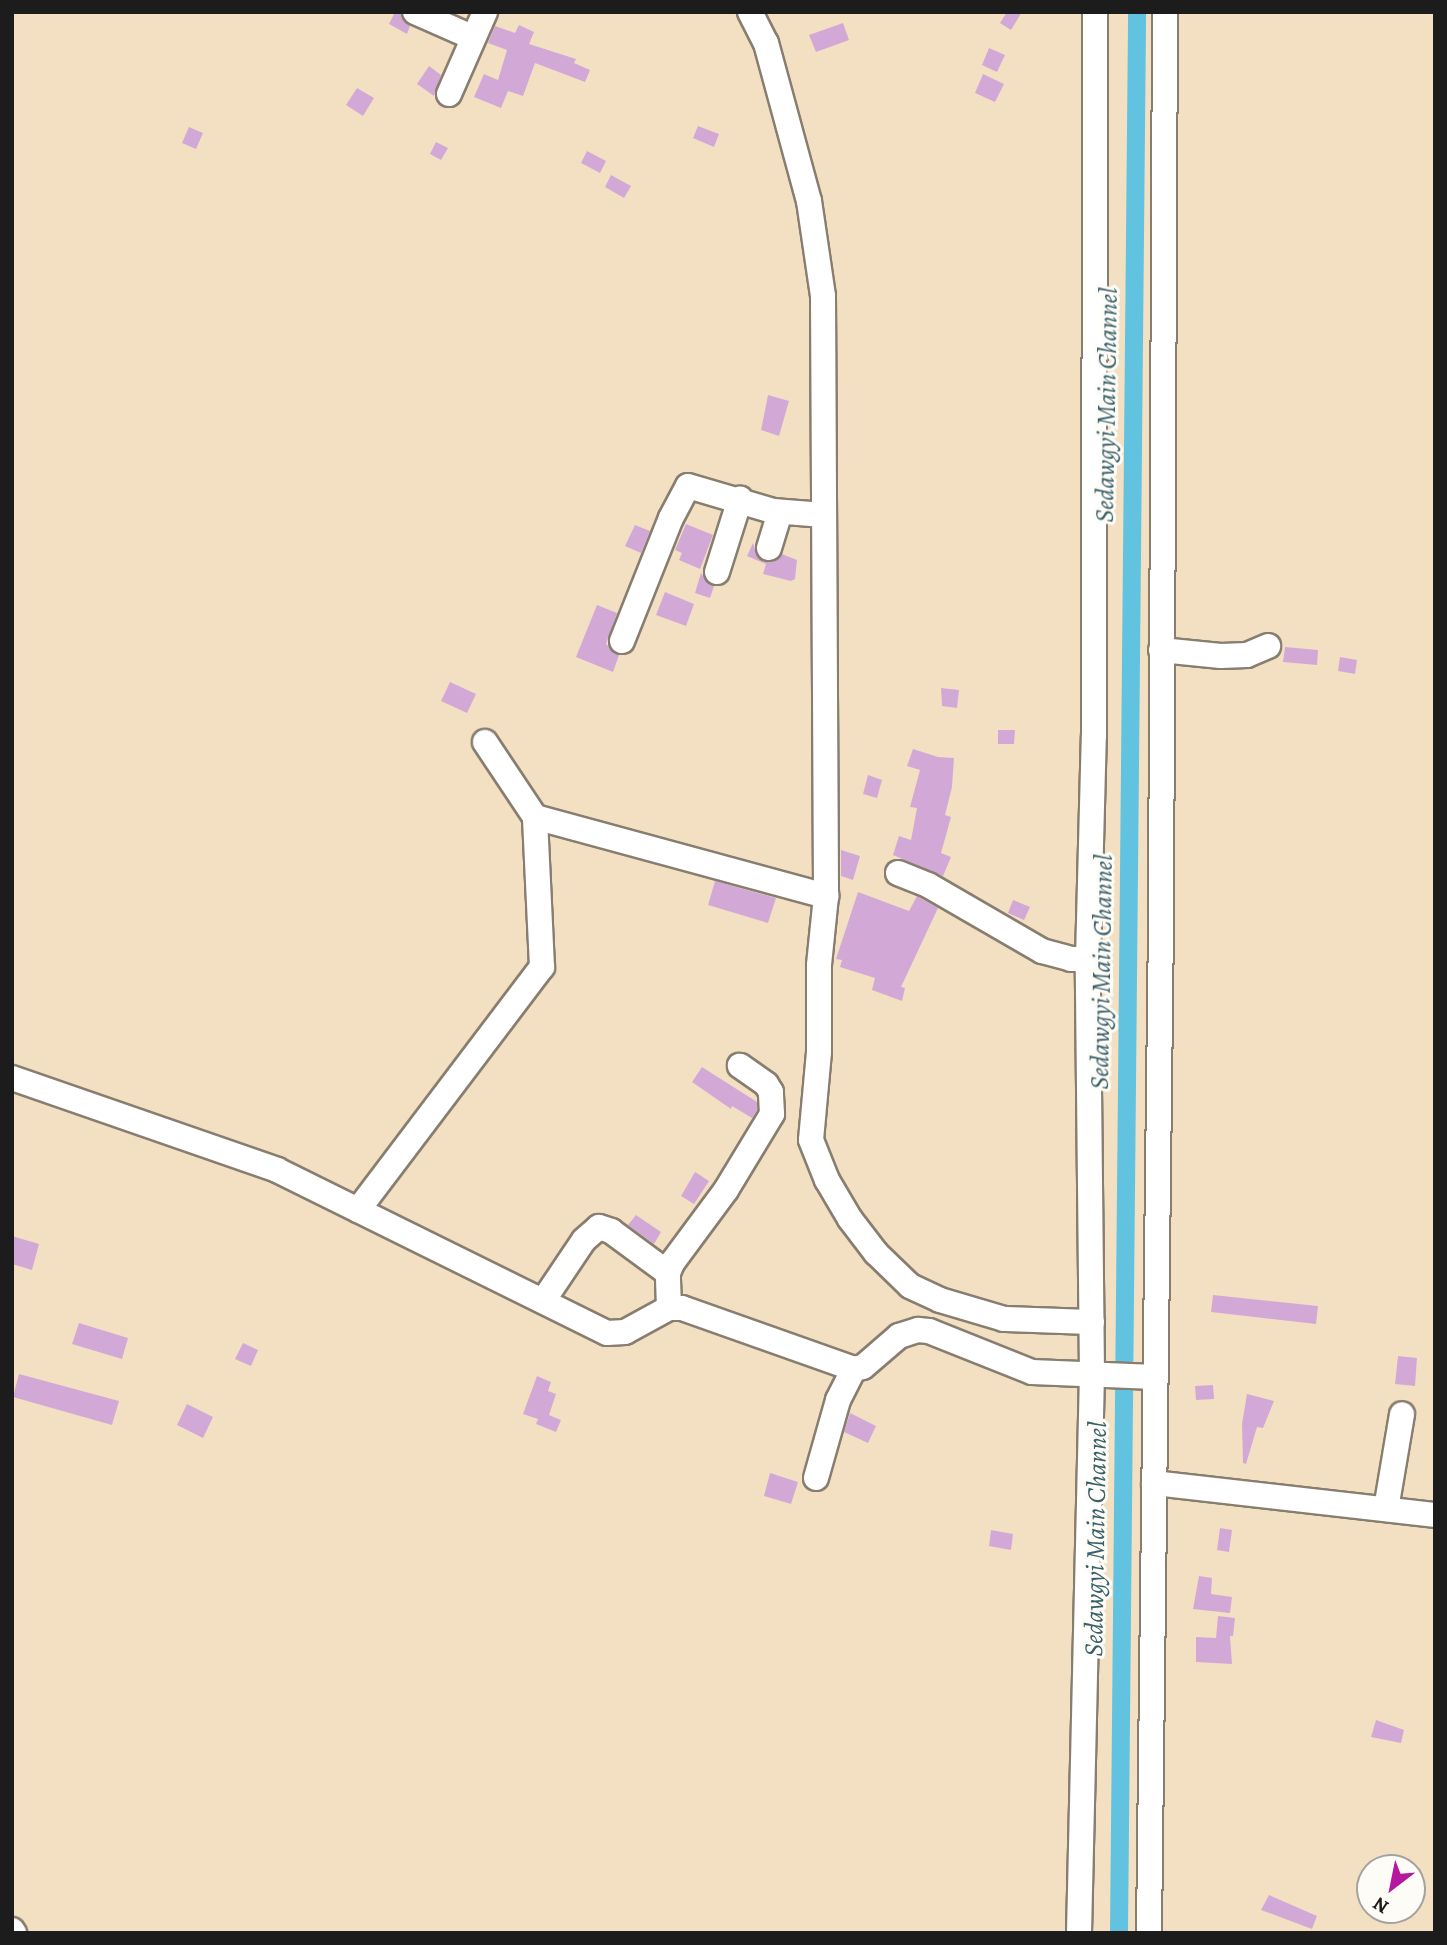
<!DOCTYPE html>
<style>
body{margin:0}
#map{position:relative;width:1447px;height:1945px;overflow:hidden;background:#f3e0c3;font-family:Alegreya,serif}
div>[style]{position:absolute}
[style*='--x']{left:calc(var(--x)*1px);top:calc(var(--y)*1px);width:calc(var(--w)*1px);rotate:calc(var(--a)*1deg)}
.canal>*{height:18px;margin:-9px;padding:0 9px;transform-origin:9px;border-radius:9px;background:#61c3df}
.building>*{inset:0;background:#d2a9d6}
.roads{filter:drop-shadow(2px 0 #887e70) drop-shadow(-2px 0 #887e70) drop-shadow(0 2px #887e70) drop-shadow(0 -2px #887e70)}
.minor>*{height:24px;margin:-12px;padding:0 12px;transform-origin:12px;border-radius:12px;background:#fff}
span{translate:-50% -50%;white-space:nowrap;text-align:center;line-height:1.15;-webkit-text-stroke:6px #fdfcf7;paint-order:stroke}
.water-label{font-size:26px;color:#385f6a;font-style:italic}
.frame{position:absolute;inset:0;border:14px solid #1c1c1c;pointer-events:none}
.north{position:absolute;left:1356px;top:1854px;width:70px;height:70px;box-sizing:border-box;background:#fdfcf7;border:2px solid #a3a29f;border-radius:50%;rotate:212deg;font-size:19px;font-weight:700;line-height:28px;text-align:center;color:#1c1c1c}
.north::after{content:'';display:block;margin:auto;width:24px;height:32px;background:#b5179e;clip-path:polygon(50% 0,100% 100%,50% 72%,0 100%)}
</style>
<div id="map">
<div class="canal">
<i style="--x:1119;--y:1933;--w:1921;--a:-89.46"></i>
</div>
<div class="building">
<i style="clip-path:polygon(395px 12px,400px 12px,403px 20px,410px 26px,407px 34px,389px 24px)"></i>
<i style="clip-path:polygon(1007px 12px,1022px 12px,1011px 30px,1000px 23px)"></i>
<i style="clip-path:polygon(843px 23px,849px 40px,816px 52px,809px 35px)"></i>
<i style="clip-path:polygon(519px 25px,534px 32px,529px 44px,576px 59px,574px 63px,590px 70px,585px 82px,535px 63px,523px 96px,508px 91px,501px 108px,474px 97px,484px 74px,498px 80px,507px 50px,488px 43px,495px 26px,515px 33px)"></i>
<i style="clip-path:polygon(989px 48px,1005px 55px,997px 72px,982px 65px)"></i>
<i style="clip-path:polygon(429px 66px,441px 75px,434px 96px,417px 84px)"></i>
<i style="clip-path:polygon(983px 74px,1004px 84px,995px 102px,975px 93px)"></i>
<i style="clip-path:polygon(357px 88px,374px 98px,363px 116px,346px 105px)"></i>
<i style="clip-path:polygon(698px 126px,719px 134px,714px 147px,693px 138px)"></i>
<i style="clip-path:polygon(189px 127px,203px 133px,196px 149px,182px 143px)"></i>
<i style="clip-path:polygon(436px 142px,448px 148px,441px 160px,430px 154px)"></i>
<i style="clip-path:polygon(587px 151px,606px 161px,600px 173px,581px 163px)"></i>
<i style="clip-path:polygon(611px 175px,631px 186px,624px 198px,605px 187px)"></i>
<i style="clip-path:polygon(768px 395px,789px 401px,779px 436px,761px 430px)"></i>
<i style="clip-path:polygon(686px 524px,713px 535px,700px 569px,679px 560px,682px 553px,675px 550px)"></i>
<i style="clip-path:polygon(635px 525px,650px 531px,641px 553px,625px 546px)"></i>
<i style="clip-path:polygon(753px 543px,758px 558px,764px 562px,773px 562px,782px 554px,797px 560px,795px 579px,791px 581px,763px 574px,766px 564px,747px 556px)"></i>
<i style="clip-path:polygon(701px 573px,707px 582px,714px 586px,710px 598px,695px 593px)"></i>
<i style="clip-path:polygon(665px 592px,694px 604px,686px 626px,656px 615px)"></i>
<i style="clip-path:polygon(597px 605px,617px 613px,606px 644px,619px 655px,613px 672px,576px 657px)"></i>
<i style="clip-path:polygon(1285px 647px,1318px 650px,1317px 665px,1283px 662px)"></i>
<i style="clip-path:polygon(1340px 657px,1357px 660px,1355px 674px,1338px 671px)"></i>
<i style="clip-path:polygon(450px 682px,476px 694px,467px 713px,441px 701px)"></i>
<i style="clip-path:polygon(941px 688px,959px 690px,957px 708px,942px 706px)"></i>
<i style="clip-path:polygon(998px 730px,1015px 730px,1014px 744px,998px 744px)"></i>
<i style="clip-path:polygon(913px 749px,938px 757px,954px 758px,952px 787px,945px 815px,951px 817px,941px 853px,951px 857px,943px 876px,893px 855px,899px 836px,911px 840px,917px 808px,910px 807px,920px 770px,907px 766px)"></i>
<i style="clip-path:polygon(868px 775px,882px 780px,877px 798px,863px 794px)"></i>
<i style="clip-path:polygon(841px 850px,860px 856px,853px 880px,841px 876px)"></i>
<i style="clip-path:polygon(715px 881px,776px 898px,768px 923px,708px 905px)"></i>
<i style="clip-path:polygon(858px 892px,909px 911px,917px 896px,938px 908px,901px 987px,905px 988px,902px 1001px,872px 990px,875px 978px,840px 967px,842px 960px,836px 959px)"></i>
<i style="clip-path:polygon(1013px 900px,1030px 907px,1024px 920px,1008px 913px)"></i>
<i style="clip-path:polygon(702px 1067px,757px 1102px,757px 1110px,752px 1118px,732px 1106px,731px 1109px,692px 1082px)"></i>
<i style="clip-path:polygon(695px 1172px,709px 1181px,694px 1204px,681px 1196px)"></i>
<i style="clip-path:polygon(636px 1215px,661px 1232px,654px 1244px,628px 1225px)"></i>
<i style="clip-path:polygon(12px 1236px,39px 1244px,32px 1270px,12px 1264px)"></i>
<i style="clip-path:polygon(1213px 1295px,1318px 1306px,1316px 1324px,1211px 1312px)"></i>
<i style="clip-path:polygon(79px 1323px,128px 1338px,122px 1359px,72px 1344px)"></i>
<i style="clip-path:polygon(243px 1343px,258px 1350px,251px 1366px,235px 1359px)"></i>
<i style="clip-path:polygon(1398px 1356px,1417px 1358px,1415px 1386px,1395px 1384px)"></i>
<i style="clip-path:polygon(19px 1374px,119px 1401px,112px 1425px,13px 1397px)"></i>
<i style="clip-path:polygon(537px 1376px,551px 1382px,548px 1391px,556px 1394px,549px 1415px,561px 1420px,556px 1432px,536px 1424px,538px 1419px,523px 1414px)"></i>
<i style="clip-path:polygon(1213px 1385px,1214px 1399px,1196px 1400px,1195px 1386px)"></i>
<i style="clip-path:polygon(1247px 1394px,1274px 1401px,1263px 1428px,1257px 1427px,1246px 1464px,1243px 1463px,1242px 1424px)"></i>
<i style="clip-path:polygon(187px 1404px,213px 1417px,203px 1438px,177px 1425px)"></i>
<i style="clip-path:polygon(850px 1413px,876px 1426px,868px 1443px,844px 1432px)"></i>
<i style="clip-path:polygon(770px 1473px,798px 1482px,791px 1504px,764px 1496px)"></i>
<i style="clip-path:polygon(1220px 1528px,1232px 1530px,1229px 1552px,1217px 1550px)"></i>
<i style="clip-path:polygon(991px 1530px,1013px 1534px,1011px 1550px,989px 1546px)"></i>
<i style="clip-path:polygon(1199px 1576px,1212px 1578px,1211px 1594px,1232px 1597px,1230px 1613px,1193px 1609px)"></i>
<i style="clip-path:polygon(1218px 1616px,1235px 1618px,1233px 1636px,1230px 1636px,1232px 1664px,1196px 1662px,1196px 1637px,1216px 1638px)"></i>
<i style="clip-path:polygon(1376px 1720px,1404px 1730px,1401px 1743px,1371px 1737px)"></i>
<i style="clip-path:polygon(1269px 1895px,1317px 1916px,1312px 1929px,1261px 1910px)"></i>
</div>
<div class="roads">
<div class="minor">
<i style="--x:415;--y:12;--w:62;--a:23.7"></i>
<i style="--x:750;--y:12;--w:35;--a:63"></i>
<i style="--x:766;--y:43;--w:164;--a:74.8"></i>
<i style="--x:809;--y:201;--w:96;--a:81.6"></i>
<i style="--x:823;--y:296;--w:600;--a:89.71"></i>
<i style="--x:826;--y:896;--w:69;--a:95.8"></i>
<i style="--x:819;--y:965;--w:87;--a:90"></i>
<i style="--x:819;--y:1052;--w:88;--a:95.2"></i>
<i style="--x:811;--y:1140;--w:43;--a:68.2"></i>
<i style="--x:827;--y:1180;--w:45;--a:59.5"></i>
<i style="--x:850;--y:1219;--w:43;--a:52.6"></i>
<i style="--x:876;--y:1253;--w:47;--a:44.1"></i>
<i style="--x:910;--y:1286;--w:33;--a:25"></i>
<i style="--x:940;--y:1300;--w:67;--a:16.5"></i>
<i style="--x:1004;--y:1319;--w:88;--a:2"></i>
<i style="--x:449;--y:94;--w:90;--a:-66.3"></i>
<i style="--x:769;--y:548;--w:38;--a:-73"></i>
<i style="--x:717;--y:572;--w:77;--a:-72.5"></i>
<i style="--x:622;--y:641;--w:132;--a:-68.3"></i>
<i style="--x:671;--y:518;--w:36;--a:-62"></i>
<i style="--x:688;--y:486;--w:89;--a:16.4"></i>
<i style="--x:773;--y:511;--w:51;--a:4.5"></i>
<i style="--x:1161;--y:650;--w:60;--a:5.7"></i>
<i style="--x:1221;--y:656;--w:26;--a:-2"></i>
<i style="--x:1247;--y:655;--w:23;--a:-23"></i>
<i style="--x:485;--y:742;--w:90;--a:56.3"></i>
<i style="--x:898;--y:873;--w:32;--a:22"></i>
<i style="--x:928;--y:885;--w:132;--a:30.1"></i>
<i style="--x:1042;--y:951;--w:30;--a:15"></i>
<i style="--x:1071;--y:959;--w:17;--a:0"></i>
<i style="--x:12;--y:1078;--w:281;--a:19.1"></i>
<i style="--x:277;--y:1170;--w:368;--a:26.3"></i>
<i style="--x:607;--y:1333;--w:18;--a:-3"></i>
<i style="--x:625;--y:1332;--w:50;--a:-28.6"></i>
<i style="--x:669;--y:1308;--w:13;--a:0"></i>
<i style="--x:682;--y:1308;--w:182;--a:19.5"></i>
<i style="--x:854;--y:1369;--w:9;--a:-13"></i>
<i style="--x:863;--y:1367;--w:48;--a:-40.7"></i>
<i style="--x:899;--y:1336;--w:20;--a:-18"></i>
<i style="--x:918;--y:1330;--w:11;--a:5"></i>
<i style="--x:929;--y:1331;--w:111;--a:21.7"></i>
<i style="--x:1032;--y:1372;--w:123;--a:2.3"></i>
<i style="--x:358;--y:1210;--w:305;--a:-52.9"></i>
<i style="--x:542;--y:967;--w:150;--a:-92.7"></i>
<i style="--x:535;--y:817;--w:302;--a:15.2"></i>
<i style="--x:543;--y:1301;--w:73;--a:-56.1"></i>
<i style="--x:584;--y:1240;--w:20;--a:-41"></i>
<i style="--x:599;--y:1227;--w:13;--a:18"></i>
<i style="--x:611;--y:1231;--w:71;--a:36.4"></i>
<i style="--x:669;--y:1308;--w:35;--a:-92"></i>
<i style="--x:668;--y:1273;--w:11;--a:-68"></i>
<i style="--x:672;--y:1263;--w:91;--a:-53.5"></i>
<i style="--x:726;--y:1190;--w:89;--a:-58.8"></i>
<i style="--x:772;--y:1114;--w:22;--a:-93"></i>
<i style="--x:771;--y:1092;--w:9;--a:-122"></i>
<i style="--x:766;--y:1084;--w:32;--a:-145"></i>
<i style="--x:816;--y:1478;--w:81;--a:-74.2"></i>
<i style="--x:838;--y:1400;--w:35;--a:-63"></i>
<i style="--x:1154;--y:1483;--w:283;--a:6.5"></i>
<i style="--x:1386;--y:1509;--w:96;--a:-80.4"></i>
<i style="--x:12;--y:1930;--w:4;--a:56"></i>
<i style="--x:1079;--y:1933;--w:559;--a:-88.67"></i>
<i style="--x:1092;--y:1374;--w:415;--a:-90.6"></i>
<i style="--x:1088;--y:959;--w:224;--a:-88.5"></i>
<i style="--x:1094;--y:735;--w:723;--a:-89.92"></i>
<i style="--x:1149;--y:1933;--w:1015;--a:-89.32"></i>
<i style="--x:1161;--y:918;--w:906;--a:-89.75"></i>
</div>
</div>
<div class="water-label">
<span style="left:1107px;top:405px;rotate:-89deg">Sedawgyi Main Channel</span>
<span style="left:1102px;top:972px;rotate:-89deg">Sedawgyi Main Channel</span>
<span style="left:1096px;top:1539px;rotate:-89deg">Sedawgyi Main Channel</span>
</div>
<div class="frame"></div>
<div class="north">N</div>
</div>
